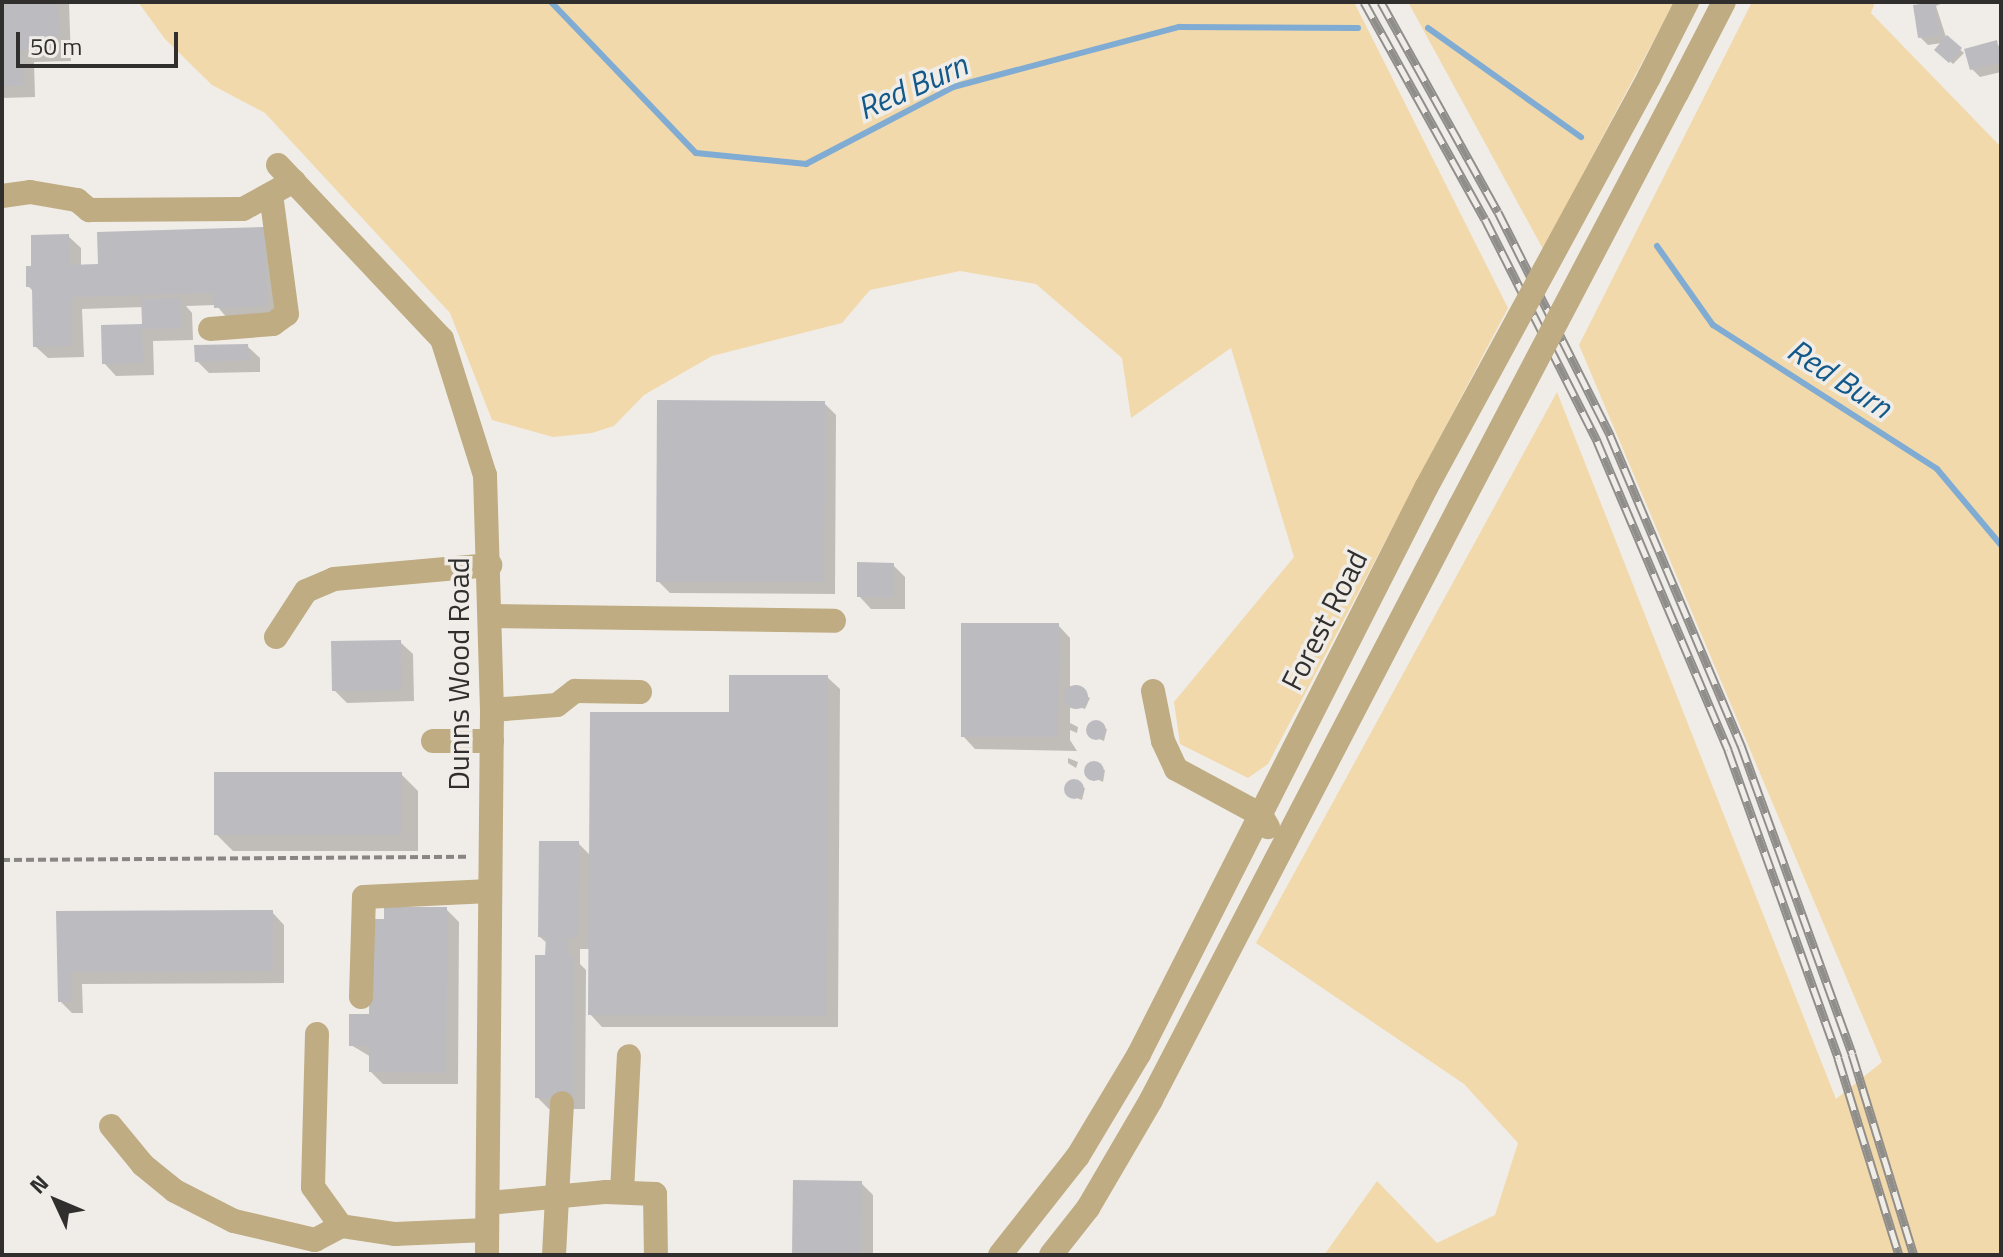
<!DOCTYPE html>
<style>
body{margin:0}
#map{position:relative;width:2003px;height:1257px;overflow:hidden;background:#f0ede8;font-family:"Titillium Web",sans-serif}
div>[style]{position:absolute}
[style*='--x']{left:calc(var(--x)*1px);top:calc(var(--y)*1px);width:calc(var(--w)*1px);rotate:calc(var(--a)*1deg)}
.green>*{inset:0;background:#f1d9ab}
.shadow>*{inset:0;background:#0003}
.stream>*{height:6px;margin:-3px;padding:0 3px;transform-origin:3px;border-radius:3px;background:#80acd3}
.building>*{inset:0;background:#bcbbc0}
.round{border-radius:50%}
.path>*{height:4px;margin-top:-2px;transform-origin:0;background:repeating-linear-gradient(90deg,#888682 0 8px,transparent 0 12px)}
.minor>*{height:24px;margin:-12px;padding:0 12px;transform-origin:12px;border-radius:12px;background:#bfac82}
.rail>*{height:9px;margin-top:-4.5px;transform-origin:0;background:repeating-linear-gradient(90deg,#f0ede8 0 18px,#908e8b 0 36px);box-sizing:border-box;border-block:2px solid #908e8b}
.minor-bridge>*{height:24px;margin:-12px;padding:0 12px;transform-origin:12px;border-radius:12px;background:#bfac82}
span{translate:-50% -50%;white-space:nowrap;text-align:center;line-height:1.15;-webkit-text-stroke:7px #f0ede8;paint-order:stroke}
.street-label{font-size:30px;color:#302f2d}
.water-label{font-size:32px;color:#125889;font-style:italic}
.frame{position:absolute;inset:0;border:4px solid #302f2d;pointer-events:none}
.north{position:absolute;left:16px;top:1161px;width:80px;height:80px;-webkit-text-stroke:6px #f0ede8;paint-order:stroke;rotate:314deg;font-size:22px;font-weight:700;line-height:32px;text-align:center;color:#302f2d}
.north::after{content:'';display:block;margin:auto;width:28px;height:36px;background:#302f2d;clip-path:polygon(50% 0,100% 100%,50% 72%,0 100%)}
.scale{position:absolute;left:16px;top:32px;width:162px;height:36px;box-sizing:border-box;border:4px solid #302f2d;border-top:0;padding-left:10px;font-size:24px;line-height:28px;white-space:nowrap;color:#302f2d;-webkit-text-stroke:6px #f0ede8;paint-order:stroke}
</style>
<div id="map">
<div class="green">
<i style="clip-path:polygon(138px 2px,1354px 2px,1508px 308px,1268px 764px,1248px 778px,1180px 744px,1174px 702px,1294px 557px,1231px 348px,1131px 418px,1122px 358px,1036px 284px,960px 271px,870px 290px,842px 323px,712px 356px,644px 395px,614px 426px,592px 433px,553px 437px,492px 420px,450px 313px,265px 113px,212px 85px,165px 39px)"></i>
<i style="clip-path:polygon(1408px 2px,1674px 2px,1543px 249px)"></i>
<i style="clip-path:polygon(1752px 2px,1875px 2px,1871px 13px,2001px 147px,2001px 1255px,1324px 1255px,1377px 1181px,1437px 1243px,1495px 1215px,1518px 1143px,1464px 1084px,1256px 943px,1557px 392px,1836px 1099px,1882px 1062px,1579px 345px)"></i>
</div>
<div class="shadow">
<i style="clip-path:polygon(2px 2px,69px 2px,71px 61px,34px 62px,35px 97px,2px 98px)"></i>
<i style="clip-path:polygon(1922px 2px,1945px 2px,1936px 6px,1946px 37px,1964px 53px,1953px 64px,1937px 49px,1942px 43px,1928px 45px,1920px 37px)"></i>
<i style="clip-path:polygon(1996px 43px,2001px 48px,2001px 72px,1980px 77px,1972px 69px)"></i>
<i style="clip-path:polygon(264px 229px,279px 318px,228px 319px,216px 305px,186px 306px,192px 313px,193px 340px,153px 341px,154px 375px,116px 376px,104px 363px,144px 326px,144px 307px,82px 309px,84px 357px,48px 358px,35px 346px,34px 292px,28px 286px,33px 268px,68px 236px,81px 248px,81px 266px,100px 266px)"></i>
<i style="clip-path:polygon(247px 346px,260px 358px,260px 372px,209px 373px,197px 361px)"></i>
<i style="clip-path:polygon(824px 403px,836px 415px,835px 594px,670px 593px,658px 581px)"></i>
<i style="clip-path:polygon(893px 565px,905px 577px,905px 609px,871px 609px,859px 596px)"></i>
<i style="clip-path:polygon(1058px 625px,1070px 638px,1070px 686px,1090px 698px,1085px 709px,1070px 704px,1070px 723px,1078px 727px,1077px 733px,1070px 730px,1070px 740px,1077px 751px,975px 749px,963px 736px)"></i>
<i style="clip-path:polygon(400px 642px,413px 654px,414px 701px,347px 703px,334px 690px)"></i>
<i style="clip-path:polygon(827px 677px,840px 689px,838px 1027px,602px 1027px,590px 1014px,590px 949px,580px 949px,580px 964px,586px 970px,585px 1109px,549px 1109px,537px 1097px,547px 957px,548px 944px,540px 937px,578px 843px,591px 856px,731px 714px)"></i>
<i style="clip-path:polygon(1091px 724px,1107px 729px,1104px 741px,1088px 734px)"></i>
<i style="clip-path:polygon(1068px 758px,1078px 762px,1076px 768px,1068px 763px)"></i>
<i style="clip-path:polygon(1089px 765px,1105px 770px,1103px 782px,1087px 774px)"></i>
<i style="clip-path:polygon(401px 774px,418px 791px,418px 851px,233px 851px,216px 834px)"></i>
<i style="clip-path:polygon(1070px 783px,1085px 788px,1082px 800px,1069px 795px)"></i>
<i style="clip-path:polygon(446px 909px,459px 922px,458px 1084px,383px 1084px,371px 1072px,371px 1057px,351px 1045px)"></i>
<i style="clip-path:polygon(272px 912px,284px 925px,284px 983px,82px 984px,83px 1013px,72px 1013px,60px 1001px,58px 913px)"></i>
<i style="clip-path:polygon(861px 1183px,873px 1195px,873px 1255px,794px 1255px)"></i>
</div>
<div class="stream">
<i style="--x:551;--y:2;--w:209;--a:46.2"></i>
<i style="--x:696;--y:153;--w:111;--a:5.7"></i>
<i style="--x:806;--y:164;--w:166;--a:-27.6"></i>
<i style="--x:953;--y:87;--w:234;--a:-14.9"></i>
<i style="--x:1179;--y:27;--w:179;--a:0.3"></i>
<i style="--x:1428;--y:28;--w:188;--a:35.5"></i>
<i style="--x:1657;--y:246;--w:97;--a:54.7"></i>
<i style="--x:1713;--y:325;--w:266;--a:32.7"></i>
<i style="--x:1937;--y:469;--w:99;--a:49.9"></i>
</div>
<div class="building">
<i style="clip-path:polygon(2px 2px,58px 2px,59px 49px,22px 50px,23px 86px,2px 86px)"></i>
<i style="clip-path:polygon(1934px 2px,1940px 35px,1918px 38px,1913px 5px)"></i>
<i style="clip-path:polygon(1947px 35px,1962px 48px,1949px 63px,1934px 50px)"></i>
<i style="clip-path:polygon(1997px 40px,2001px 63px,1970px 70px,1964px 49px)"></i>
<i style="clip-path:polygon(265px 227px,267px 306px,214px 308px,214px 293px,71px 297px,72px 346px,33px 347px,32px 287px,26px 287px,26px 266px,31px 266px,31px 235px,69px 234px,70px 265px,98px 264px,97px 232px)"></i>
<i style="clip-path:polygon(180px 298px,181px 328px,142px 329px,143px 363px,102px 364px,101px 325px,142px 324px,141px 299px)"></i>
<i style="clip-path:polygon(248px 344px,249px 360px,195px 362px,194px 345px)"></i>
<i style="clip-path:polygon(657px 400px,825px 401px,824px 582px,656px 582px)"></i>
<i style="clip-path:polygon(857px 562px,894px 563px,894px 597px,857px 597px)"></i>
<i style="clip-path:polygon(961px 623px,1059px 623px,1058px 737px,961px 737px)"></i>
<i style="clip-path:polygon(401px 640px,402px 690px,332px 691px,331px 641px)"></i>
<i style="clip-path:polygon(729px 675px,828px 675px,826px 1016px,588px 1015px,590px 712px,729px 712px)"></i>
<i class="round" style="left:1064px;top:685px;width:24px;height:24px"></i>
<i class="round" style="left:1086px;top:720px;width:20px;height:20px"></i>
<i class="round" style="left:1084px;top:761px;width:20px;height:20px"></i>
<i style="clip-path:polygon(214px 772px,402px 772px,402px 835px,214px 835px)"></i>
<i class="round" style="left:1064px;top:779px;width:20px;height:20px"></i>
<i style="clip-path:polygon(539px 841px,579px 841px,578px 937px,568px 938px,568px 955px,574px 956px,573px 1098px,535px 1098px,535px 955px,545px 955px,546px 937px,538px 937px)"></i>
<i style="clip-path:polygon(384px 907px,447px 907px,446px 1073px,369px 1072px,369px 1046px,349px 1046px,349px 1014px,369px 1014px,370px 919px,384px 919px)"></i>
<i style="clip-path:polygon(273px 910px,273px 971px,71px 972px,71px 1002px,58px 1002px,56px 911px)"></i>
<i style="clip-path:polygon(793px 1180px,862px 1181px,861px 1255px,792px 1255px)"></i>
</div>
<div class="path">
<i style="--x:2;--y:860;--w:465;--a:-0.4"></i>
</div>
<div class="minor">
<i style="--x:1649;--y:77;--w:84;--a:-63.1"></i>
<i style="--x:1677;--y:93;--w:102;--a:-62.7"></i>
<i style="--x:278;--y:165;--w:239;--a:46.7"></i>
<i style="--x:442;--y:339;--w:143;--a:72.5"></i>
<i style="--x:485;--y:475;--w:235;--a:88.3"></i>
<i style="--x:492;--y:710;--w:545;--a:90.53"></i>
<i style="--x:2;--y:196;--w:28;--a:-8"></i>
<i style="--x:30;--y:192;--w:48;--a:9.7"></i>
<i style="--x:77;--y:200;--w:16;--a:40"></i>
<i style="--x:89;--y:210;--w:154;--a:-0.4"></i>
<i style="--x:243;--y:209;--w:58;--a:-28.8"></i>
<i style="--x:210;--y:329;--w:63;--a:-4.5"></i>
<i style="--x:273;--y:324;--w:17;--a:-36"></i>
<i style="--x:287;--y:314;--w:121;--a:-97.6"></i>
<i style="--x:491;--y:616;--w:343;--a:0.8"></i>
<i style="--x:276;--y:637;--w:55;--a:-56.9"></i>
<i style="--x:306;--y:591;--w:30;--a:-23"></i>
<i style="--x:334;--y:579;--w:157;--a:-5.1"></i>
<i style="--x:1153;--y:691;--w:51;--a:78.7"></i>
<i style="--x:1163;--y:741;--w:31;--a:65"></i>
<i style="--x:1176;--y:769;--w:97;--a:28.4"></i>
<i style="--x:1261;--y:815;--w:14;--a:60"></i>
<i style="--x:492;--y:710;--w:65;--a:-4.4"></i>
<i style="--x:557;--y:705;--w:23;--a:-38"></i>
<i style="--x:575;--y:691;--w:65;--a:0.9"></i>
<i style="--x:433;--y:741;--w:59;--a:0"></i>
<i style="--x:361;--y:997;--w:100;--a:-88.3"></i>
<i style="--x:364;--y:897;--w:126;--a:-2.7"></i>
<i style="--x:317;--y:1034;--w:153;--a:91.5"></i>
<i style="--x:313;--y:1187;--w:48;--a:54.3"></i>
<i style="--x:341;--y:1226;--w:55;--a:8.4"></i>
<i style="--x:395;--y:1234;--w:92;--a:-2.5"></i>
<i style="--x:111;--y:1126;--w:50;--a:50.6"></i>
<i style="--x:143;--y:1165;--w:41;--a:39.1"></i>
<i style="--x:175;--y:1191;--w:66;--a:27"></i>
<i style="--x:234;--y:1221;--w:83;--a:13.2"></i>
<i style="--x:315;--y:1240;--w:30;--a:-28"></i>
<i style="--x:622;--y:1192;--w:136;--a:-87.1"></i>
<i style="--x:489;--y:1203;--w:118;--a:-5.4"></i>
<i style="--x:606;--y:1192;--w:49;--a:2.3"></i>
<i style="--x:655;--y:1194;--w:61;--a:89.1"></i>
<i style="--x:554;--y:1255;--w:152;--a:-87"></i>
<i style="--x:1000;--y:1255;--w:126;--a:-51.8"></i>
<i style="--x:1078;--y:1156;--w:119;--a:-59.1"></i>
<i style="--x:1139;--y:1054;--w:635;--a:-63.11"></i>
<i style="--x:1051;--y:1255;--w:60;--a:-51.8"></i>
<i style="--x:1088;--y:1208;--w:125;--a:-59.7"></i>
<i style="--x:1151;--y:1100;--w:670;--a:-62.52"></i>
</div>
<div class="rail">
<i style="--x:1364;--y:2;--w:248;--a:60.9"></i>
<i style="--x:1485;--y:219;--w:249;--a:63.2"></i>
<i style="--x:1597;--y:441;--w:336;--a:67"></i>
<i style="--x:1728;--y:750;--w:327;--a:70.3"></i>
<i style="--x:1838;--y:1058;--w:206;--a:72.8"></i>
<i style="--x:1381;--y:2;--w:240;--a:60.9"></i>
<i style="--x:1498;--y:212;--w:250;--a:63.3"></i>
<i style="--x:1610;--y:435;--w:337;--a:67.1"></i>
<i style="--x:1741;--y:745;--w:328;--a:70.2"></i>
<i style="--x:1852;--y:1054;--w:210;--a:72.9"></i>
</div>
<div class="minor-bridge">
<i style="--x:1426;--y:488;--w:468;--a:-61.5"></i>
<i style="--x:1460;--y:506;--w:467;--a:-62.3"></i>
</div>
<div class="street-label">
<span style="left:1324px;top:620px;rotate:-63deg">Forest Road</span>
<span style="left:458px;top:674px;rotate:-90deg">Dunns Wood Road</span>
</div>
<div class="water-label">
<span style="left:912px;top:86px;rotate:-24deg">Red Burn</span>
<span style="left:1840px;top:378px;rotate:33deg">Red Burn</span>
</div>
<div class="frame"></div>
<div class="north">N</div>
<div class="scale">50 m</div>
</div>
